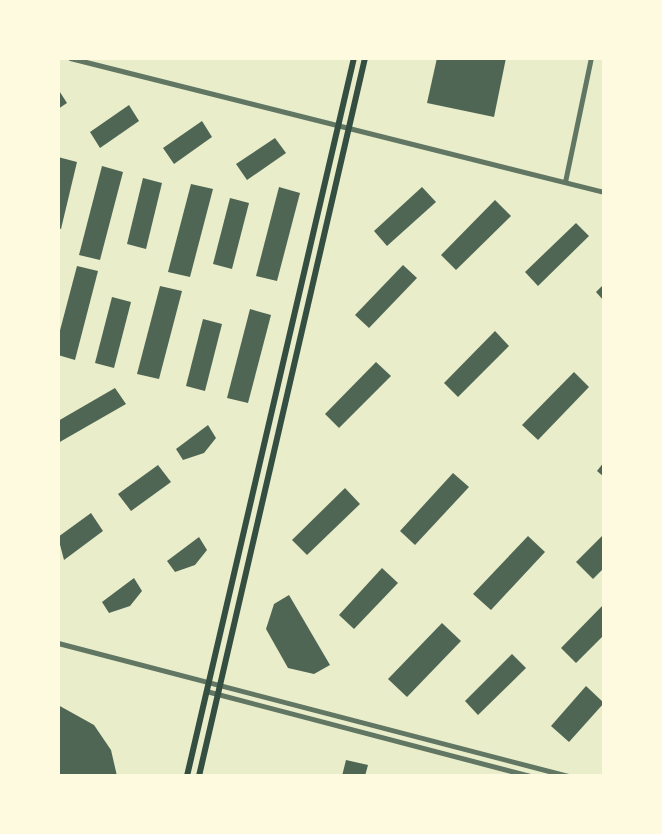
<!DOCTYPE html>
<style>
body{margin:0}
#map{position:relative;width:662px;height:834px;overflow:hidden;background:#e9edc9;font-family:Barlow,sans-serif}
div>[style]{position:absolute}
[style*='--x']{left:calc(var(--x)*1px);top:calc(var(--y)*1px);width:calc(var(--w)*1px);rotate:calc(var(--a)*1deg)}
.building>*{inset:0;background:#4f6655}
.minor>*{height:4.5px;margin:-2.25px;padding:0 2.25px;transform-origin:2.25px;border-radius:2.25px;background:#617663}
.tertiary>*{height:5px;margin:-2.5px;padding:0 2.5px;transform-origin:2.5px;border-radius:2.5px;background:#617663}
.secondary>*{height:6px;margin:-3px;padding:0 3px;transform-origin:3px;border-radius:3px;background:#344e41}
span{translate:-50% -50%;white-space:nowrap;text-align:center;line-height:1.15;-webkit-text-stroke:7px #fefae0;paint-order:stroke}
.frame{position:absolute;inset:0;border:60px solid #fefae0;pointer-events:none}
</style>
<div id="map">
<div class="building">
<i style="clip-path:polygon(437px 58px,506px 58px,494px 117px,427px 103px)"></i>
<i style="clip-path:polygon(58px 89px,67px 103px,58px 109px)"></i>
<i style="clip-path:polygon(129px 105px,139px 121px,100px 148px,90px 132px)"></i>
<i style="clip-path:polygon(202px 121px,212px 137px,174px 164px,163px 148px)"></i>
<i style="clip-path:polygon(275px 138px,286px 153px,247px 180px,236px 164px)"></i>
<i style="clip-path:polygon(58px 157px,77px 162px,61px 229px,58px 228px)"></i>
<i style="clip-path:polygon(102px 166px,123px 172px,100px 260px,79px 255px)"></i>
<i style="clip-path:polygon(143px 178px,162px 183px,146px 249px,127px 244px)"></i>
<i style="clip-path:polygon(191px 184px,213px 189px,190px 277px,168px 272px)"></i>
<i style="clip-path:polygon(279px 187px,300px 193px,277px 281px,256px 276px)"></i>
<i style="clip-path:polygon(422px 187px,436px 202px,387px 246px,374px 231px)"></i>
<i style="clip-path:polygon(230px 198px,249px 203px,232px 269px,213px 264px)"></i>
<i style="clip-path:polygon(495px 200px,511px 216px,456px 270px,441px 255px)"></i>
<i style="clip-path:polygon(576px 223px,589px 236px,538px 286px,525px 272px)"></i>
<i style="clip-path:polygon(403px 265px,417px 278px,369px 328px,355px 315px)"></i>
<i style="clip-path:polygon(77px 266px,98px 271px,75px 360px,58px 355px,58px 338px)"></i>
<i style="clip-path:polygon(604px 284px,604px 301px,596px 292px)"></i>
<i style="clip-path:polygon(160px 286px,182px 291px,159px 379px,137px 374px)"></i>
<i style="clip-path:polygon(112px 297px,131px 302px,114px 368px,95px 363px)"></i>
<i style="clip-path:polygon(250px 309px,271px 315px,248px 403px,227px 398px)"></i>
<i style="clip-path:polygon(203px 319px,222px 324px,205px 391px,186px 386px)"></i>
<i style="clip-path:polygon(495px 331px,509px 346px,458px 397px,444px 383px)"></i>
<i style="clip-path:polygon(376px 362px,391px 376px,339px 428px,325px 414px)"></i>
<i style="clip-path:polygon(574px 372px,589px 387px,538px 440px,522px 425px)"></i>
<i style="clip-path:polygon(115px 388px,126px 404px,58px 443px,58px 421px)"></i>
<i style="clip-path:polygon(208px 425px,216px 438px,204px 453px,183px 460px,176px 449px)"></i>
<i style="clip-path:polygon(604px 462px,604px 477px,597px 471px)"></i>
<i style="clip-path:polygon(158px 465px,171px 482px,131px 511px,118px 494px)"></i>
<i style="clip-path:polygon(453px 473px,469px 487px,415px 545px,400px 531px)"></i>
<i style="clip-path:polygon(345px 488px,360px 504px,307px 555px,292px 540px)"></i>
<i style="clip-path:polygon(91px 513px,103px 531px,64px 560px,58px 537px)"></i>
<i style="clip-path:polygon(604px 534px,604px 568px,593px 579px,576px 562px)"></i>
<i style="clip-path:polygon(528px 536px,545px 552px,491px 610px,473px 594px)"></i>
<i style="clip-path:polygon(199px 537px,207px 550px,195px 565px,175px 572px,167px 561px)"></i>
<i style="clip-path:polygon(382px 568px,398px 583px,354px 629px,339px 615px)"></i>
<i style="clip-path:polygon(134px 578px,142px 591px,130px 606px,109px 613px,102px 602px)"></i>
<i style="clip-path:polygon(289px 595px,330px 665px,314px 674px,288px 668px,266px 629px,274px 604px)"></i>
<i style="clip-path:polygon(604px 604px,604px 635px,576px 663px,561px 648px)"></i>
<i style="clip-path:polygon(442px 623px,461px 641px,407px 697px,388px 679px)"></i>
<i style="clip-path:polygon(512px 654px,526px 668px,478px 715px,465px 701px)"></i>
<i style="clip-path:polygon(586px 686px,604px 703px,569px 742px,551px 726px)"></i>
<i style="clip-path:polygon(58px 705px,94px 725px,111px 750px,117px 776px,58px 776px)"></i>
<i style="clip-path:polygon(346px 760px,368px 765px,365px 776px,342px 776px)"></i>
</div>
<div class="minor">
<i style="--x:565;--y:182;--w:127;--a:-78.2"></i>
</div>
<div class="tertiary">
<i style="--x:70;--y:58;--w:551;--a:14.09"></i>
<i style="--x:58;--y:643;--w:527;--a:14.62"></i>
<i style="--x:206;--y:691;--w:334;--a:14.7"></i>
</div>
<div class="secondary">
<i style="--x:187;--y:776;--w:737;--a:-76.91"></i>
<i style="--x:199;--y:776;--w:737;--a:-76.98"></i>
</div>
<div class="frame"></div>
</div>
